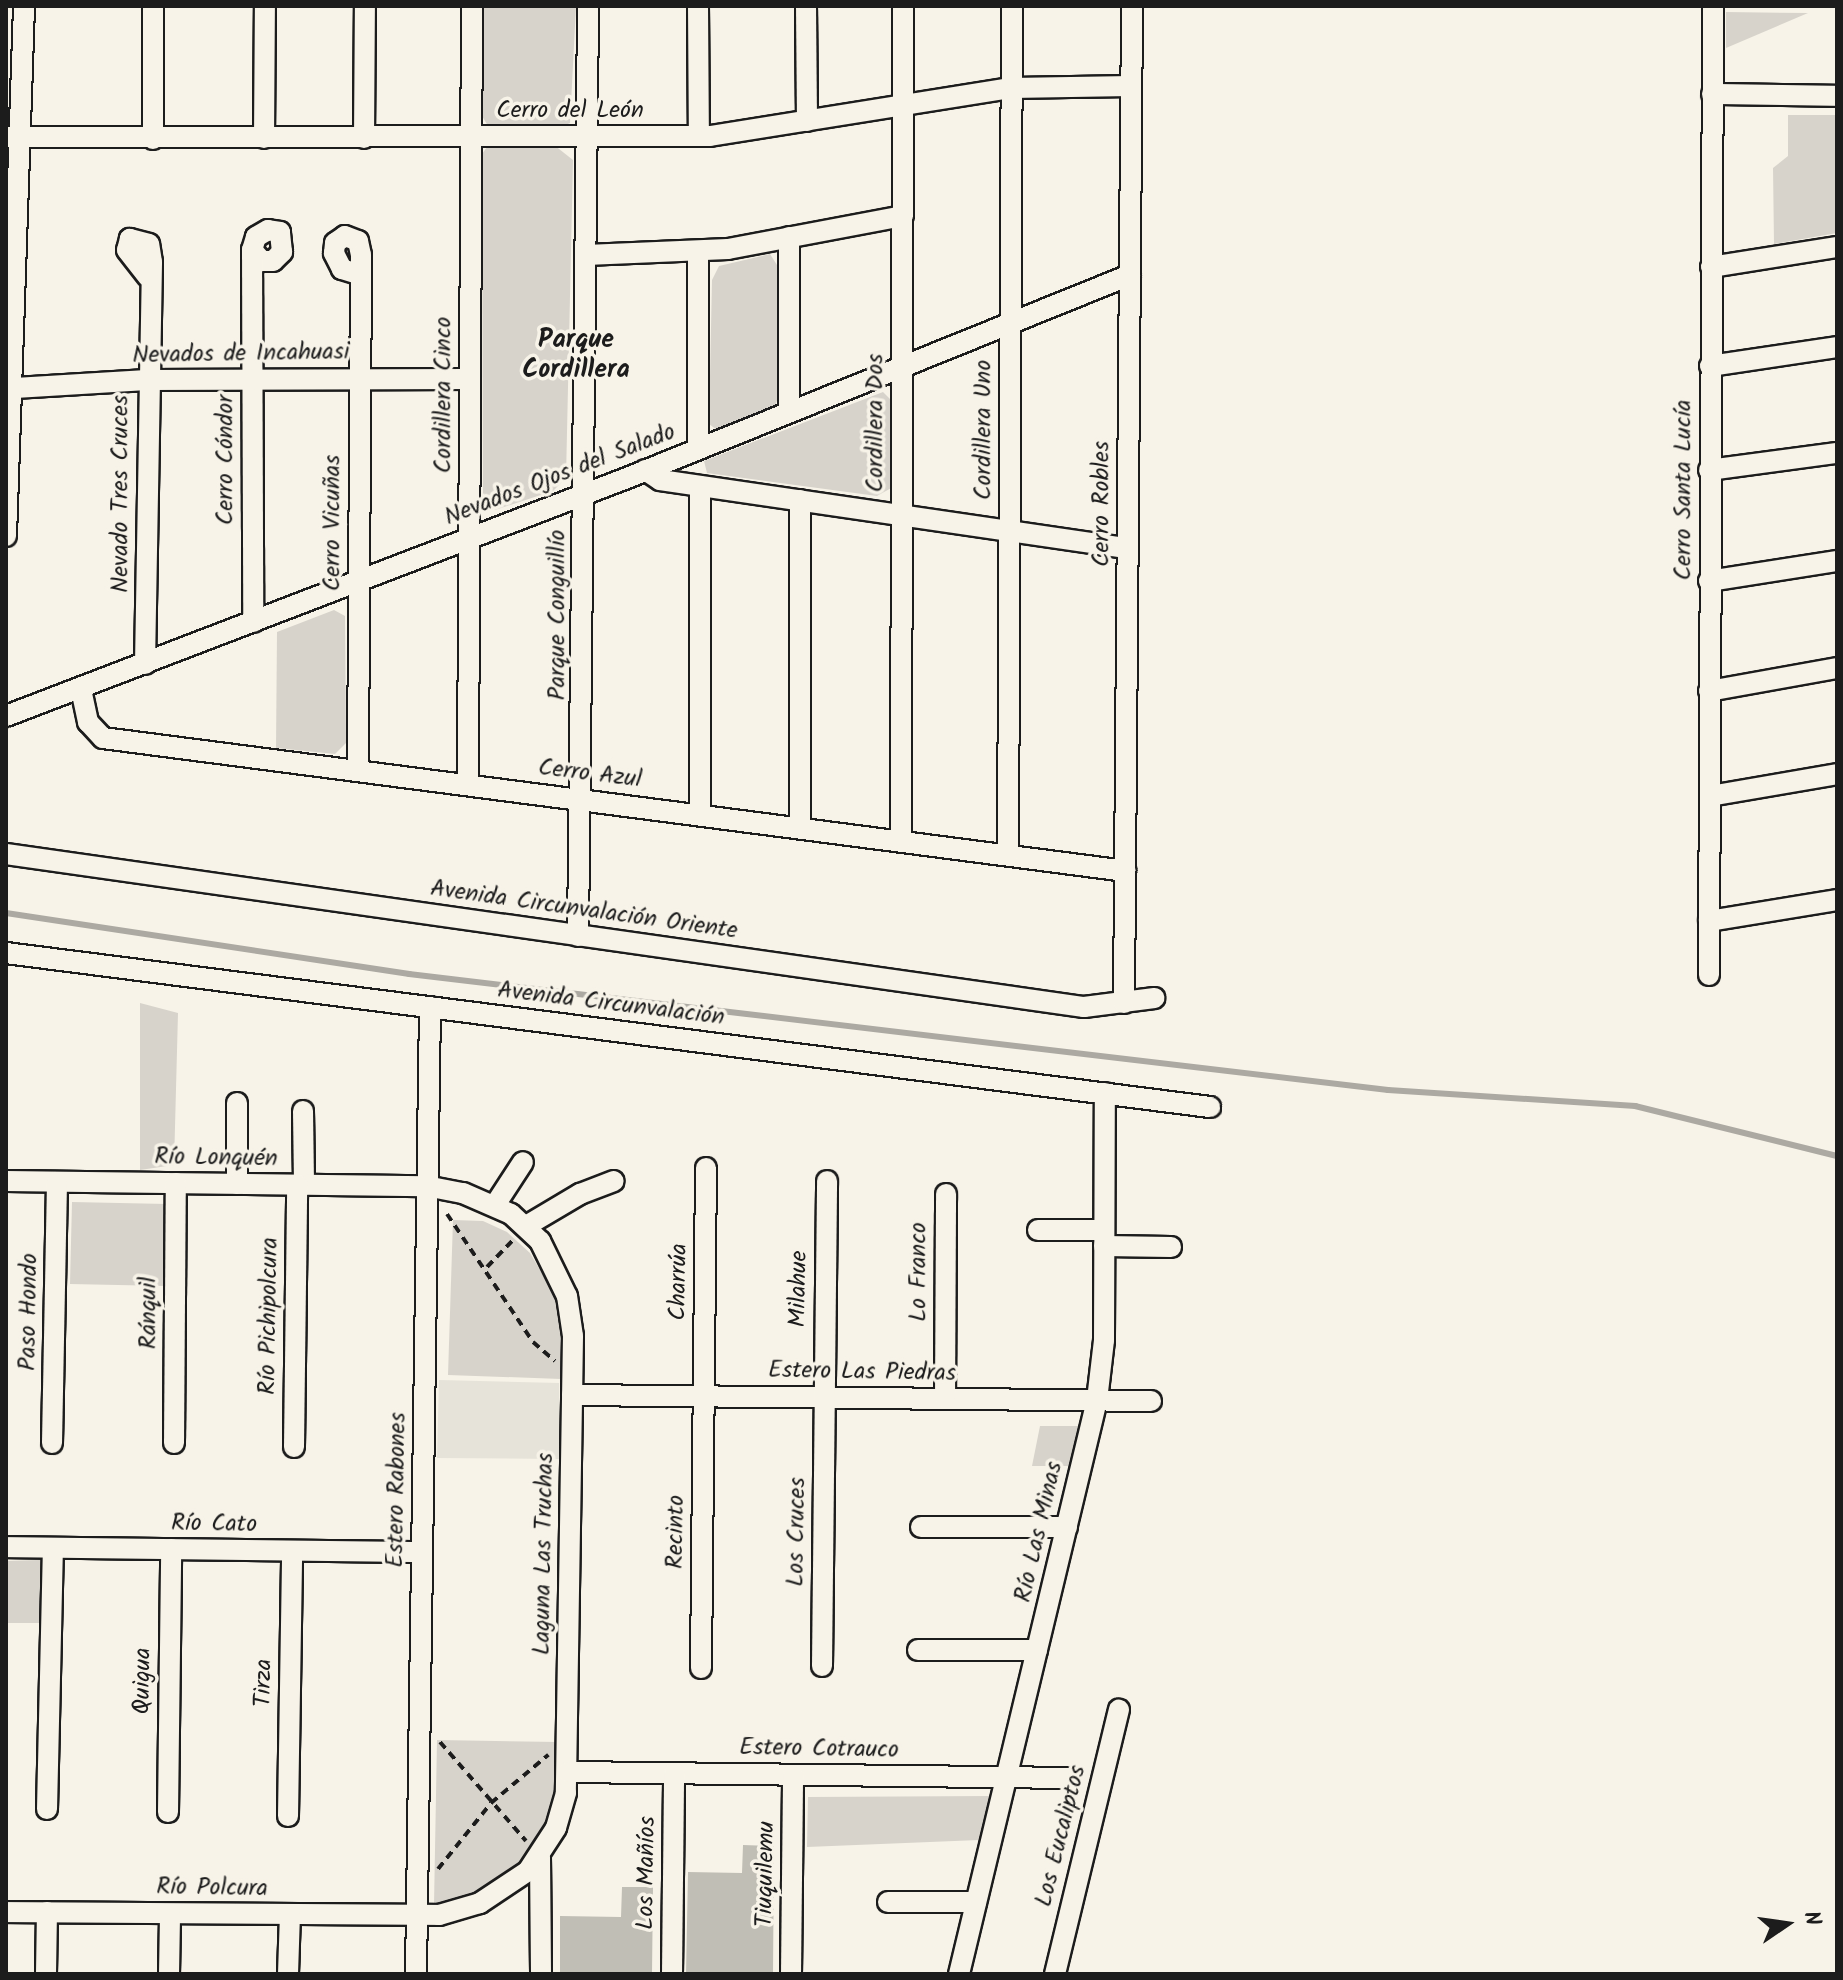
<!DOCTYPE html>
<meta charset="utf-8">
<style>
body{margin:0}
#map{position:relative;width:1843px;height:1980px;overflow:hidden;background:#f7f3e8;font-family:Kalam,sans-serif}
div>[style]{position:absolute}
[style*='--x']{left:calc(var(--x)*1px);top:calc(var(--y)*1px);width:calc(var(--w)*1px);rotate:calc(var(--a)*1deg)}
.built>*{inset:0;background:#e6e3d9}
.green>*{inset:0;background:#d7d3cb}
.stream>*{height:6px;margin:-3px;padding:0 3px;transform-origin:3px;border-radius:3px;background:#aca9a2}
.building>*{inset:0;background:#c0beb5}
.path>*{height:4px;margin-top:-2px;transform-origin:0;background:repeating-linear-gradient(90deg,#1c1c1c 0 8px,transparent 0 14px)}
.roads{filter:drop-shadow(2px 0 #1c1c1c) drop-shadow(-2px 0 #1c1c1c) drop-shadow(0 2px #1c1c1c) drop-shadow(0 -2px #1c1c1c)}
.minor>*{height:20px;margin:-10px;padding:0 10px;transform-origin:10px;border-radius:10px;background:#f7f3e8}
span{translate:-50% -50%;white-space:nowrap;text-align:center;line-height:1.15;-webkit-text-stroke:7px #f7f3e8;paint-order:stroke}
.street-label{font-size:24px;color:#1c1c1c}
.neighbourhood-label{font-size:26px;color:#1c1c1c;font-weight:700}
.frame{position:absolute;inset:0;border:8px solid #1c1c1c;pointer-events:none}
.north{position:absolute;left:1747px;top:1884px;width:80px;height:80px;-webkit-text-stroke:6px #f7f3e8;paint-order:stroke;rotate:77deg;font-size:22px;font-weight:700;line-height:32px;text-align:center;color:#1c1c1c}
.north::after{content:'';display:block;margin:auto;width:28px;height:36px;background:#1c1c1c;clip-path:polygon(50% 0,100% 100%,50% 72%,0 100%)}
</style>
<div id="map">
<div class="built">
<i style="clip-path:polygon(439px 1380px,559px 1383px,560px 1459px,437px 1458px)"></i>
</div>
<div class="green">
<i style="clip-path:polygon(484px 6px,576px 6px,570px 123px,557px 129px,488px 126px,482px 116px)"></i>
<i style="clip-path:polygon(1726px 12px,1808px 13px,1726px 48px)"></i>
<i style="clip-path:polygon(1788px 115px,1837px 115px,1837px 233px,1774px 244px,1773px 168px,1788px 156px)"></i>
<i style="clip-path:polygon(554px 145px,573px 160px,566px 478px,553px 491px,495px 510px,483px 493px,482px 154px,487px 147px)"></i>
<i style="clip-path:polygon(770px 254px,777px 265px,778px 398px,774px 408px,717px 430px,709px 424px,712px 280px,719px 266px)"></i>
<i style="clip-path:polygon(883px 392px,892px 401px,893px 487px,877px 496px,707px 473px,704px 461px)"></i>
<i style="clip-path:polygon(334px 610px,345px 616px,346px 743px,335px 754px,276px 748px,277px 632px)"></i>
<i style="clip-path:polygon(140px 1003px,178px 1013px,174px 1165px,140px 1170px)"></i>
<i style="clip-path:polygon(72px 1202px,167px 1204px,166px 1286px,70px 1284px)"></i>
<i style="clip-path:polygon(453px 1220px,483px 1221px,507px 1232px,530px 1253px,554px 1294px,563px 1334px,561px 1379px,448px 1375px)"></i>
<i style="clip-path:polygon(1040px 1426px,1078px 1426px,1070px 1466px,1032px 1466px)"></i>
<i style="clip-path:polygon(40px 1560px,40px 1623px,6px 1623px,6px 1561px)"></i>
<i style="clip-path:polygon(437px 1740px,558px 1742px,557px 1795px,534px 1851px,484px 1890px,434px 1905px)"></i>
<i style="clip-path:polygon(990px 1796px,979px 1840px,807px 1847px,808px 1797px)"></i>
</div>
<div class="stream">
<i style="--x:6;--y:913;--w:408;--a:8.6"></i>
<i style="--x:409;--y:974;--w:986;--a:6.76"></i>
<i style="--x:1388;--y:1090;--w:248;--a:3.7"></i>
<i style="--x:1635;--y:1106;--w:208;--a:13.9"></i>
</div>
<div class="building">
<i style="clip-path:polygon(743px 1845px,774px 1846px,773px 1974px,686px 1974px,688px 1872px,742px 1873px)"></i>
<i style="clip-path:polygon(622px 1887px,653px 1887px,652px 1974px,560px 1974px,560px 1916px,621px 1917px)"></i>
</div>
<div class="path">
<i style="--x:447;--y:1214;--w:154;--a:56.1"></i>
<i style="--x:533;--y:1342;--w:29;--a:41"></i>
<i style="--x:487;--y:1267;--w:37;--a:-46"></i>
<i style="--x:440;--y:1742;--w:131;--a:49"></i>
<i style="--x:438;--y:1869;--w:85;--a:-51.2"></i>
<i style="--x:491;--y:1803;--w:75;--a:-40.1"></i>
</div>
<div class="roads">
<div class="minor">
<i style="--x:153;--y:6;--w:133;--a:90"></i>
<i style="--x:698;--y:6;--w:130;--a:89.6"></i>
<i style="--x:806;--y:6;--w:115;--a:89.5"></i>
<i style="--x:1712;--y:94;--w:125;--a:0.9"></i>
<i style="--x:6;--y:137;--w:704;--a:-0.08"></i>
<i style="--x:710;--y:136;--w:305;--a:-9.1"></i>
<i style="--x:1011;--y:88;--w:120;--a:-1"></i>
<i style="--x:264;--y:138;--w:132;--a:-89.6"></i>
<i style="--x:364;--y:138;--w:132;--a:-89.6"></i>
<i style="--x:252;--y:250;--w:15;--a:48"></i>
<i style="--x:262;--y:261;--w:11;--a:0"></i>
<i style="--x:273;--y:261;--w:13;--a:-45"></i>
<i style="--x:282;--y:252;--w:20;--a:-96"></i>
<i style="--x:280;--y:232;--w:12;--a:-171"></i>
<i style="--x:268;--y:230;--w:14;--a:150"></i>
<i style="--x:256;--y:237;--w:14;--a:107"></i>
<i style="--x:252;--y:250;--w:372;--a:89.8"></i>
<i style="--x:698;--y:252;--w:197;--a:90"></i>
<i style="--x:586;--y:255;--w:142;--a:-2.4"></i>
<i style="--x:728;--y:249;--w:178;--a:-10.7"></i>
<i style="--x:1711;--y:267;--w:128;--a:-9"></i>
<i style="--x:358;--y:274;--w:17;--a:-163"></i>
<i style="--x:342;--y:269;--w:18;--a:-117"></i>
<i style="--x:334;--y:253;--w:10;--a:-84"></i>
<i style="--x:335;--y:243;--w:12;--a:-35"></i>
<i style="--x:345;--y:236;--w:14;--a:21"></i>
<i style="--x:358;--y:241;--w:14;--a:78"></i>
<i style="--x:361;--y:255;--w:516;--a:90.33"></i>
<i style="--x:1710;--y:366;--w:128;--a:-8.5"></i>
<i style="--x:15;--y:388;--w:132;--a:-3.5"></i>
<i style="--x:147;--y:380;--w:320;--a:-0.2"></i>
<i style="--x:789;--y:412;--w:175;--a:-90"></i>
<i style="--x:645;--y:470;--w:18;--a:34"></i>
<i style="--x:660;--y:480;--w:473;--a:8.3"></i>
<i style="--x:1709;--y:470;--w:129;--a:-7.6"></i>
<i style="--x:700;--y:486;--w:328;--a:90"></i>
<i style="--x:800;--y:500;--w:327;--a:90"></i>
<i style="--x:6;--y:536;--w:530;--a:-88.05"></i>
<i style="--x:1709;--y:581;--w:130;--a:-8.9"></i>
<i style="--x:145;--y:664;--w:402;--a:-89"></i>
<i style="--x:152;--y:262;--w:18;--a:-99"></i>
<i style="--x:149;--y:244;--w:20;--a:-165"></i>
<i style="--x:130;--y:239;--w:11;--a:105"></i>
<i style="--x:127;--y:250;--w:34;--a:52"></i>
<i style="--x:81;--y:689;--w:34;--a:78"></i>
<i style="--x:88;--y:722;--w:22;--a:47"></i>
<i style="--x:103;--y:738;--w:1031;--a:7.41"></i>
<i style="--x:1709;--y:691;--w:130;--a:-10.2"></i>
<i style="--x:6;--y:716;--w:665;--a:-20.97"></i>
<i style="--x:627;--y:478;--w:542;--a:-21.98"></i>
<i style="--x:468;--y:785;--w:779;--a:-89.71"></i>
<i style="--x:1710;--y:796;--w:129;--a:-9.8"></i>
<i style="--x:901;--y:840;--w:834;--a:-89.86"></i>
<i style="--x:6;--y:854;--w:1089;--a:8.08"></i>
<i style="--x:1084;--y:1007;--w:71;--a:-7.3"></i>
<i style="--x:1008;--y:855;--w:849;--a:-89.73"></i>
<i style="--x:1709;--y:921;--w:130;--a:-9.3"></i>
<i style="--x:578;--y:936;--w:930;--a:-89.38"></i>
<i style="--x:6;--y:953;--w:1214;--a:7.29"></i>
<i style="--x:1709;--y:975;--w:969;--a:-89.76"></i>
<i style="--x:1124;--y:1003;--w:997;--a:-89.54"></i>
<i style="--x:303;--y:1111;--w:74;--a:89.2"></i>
<i style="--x:6;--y:1181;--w:420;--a:0.7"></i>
<i style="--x:426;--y:1186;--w:38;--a:11"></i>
<i style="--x:463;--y:1193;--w:52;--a:23.6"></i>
<i style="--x:511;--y:1214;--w:40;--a:43"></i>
<i style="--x:540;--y:1241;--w:61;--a:63.9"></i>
<i style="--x:567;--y:1296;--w:40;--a:81.5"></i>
<i style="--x:573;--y:1336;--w:457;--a:90.9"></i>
<i style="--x:566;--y:1793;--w:36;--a:106"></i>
<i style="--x:556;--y:1828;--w:51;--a:123.1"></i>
<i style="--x:528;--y:1871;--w:58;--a:146.3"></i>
<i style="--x:480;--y:1903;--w:43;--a:163.7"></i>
<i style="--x:439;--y:1915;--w:433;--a:-179.6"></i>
<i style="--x:237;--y:1184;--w:81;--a:-90"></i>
<i style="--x:495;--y:1205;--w:51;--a:-56.9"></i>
<i style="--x:526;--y:1226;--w:63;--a:-30.7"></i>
<i style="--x:580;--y:1194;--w:36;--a:-21"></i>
<i style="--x:1038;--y:1230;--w:66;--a:0"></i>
<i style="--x:1104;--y:1246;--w:67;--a:0.9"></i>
<i style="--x:572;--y:1395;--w:579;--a:0.59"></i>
<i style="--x:945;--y:1398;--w:204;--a:-89.7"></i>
<i style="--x:52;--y:1443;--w:261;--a:-88.9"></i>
<i style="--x:174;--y:1443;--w:260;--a:-89.6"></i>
<i style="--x:294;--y:1447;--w:262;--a:-89.3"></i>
<i style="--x:921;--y:1527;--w:146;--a:0"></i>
<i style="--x:6;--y:1547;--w:416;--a:0.7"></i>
<i style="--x:918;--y:1650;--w:119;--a:0"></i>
<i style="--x:822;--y:1666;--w:485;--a:-89.4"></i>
<i style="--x:701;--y:1668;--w:500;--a:-89.43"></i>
<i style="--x:568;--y:1772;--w:502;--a:0.68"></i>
<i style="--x:47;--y:1809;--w:261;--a:-88.7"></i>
<i style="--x:168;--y:1812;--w:263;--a:-89.3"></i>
<i style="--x:288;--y:1816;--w:265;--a:-89.1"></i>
<i style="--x:540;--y:1857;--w:117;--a:89.5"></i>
<i style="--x:888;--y:1902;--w:88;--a:0"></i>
<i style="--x:46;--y:1974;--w:62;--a:-89.1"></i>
<i style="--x:169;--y:1974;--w:60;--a:-89"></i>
<i style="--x:288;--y:1974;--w:59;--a:-88.1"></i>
<i style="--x:416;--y:1974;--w:967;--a:-89.17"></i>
<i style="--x:672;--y:1974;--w:201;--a:-89.4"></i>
<i style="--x:791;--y:1974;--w:199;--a:-89.4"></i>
<i style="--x:959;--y:1974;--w:590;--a:-76.48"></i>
<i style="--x:1097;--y:1400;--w:60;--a:-83.3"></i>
<i style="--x:1104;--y:1340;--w:247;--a:-89.8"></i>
<i style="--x:1055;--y:1974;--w:272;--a:-76.4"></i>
</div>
</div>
<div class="street-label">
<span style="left:570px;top:111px">Cerro del León</span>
<span style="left:241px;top:354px;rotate:-1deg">Nevados de Incahuasi</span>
<span style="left:444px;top:395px;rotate:-90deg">Cordillera Cinco</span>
<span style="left:876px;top:423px;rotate:-90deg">Cordillera Dos</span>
<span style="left:984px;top:430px;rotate:-90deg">Cordillera Uno</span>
<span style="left:226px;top:460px;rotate:-90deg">Cerro Cóndor</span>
<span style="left:560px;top:475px;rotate:-21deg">Nevados Ojos del Salado</span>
<span style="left:1684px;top:490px;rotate:-90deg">Cerro Santa Lucía</span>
<span style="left:121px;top:494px;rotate:-90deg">Nevado Tres Cruces</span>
<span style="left:1102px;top:504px;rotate:-90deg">Cerro Robles</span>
<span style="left:333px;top:523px;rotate:-90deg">Cerro Vicuñas</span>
<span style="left:558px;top:615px;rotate:-90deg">Parque Conguillío</span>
<span style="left:590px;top:774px;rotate:7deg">Cerro Azul</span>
<span style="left:584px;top:910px;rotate:8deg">Avenida Circunvalación Oriente</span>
<span style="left:611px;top:1004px;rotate:7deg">Avenida Circunvalación</span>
<span style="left:216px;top:1158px;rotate:1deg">Río Lonquén</span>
<span style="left:919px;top:1272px;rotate:-90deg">Lo Franco</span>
<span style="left:679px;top:1282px;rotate:-89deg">Charrúa</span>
<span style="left:799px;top:1289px;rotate:-89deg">Milahue</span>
<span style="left:29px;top:1312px;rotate:-89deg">Paso Hondo</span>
<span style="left:149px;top:1313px;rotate:-90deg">Ránquil</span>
<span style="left:269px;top:1316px;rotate:-89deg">Río Pichipolcura</span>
<span style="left:862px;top:1372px;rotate:1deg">Estero Las Piedras</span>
<span style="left:397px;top:1490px;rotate:-89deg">Estero Rabones</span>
<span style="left:214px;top:1524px;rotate:1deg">Río Cato</span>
<span style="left:676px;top:1532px;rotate:-89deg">Recinto</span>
<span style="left:797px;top:1532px;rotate:-89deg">Los Cruces</span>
<span style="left:1039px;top:1532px;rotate:-77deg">Río Las Minas</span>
<span style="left:544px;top:1554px;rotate:-89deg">Laguna Las Truchas</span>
<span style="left:143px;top:1681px;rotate:-89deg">Quigua</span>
<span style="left:264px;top:1683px;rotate:-89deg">Tirza</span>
<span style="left:819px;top:1749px;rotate:1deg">Estero Cotrauco</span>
<span style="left:1061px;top:1836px;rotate:-76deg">Los Eucaliptos</span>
<span style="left:647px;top:1873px;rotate:-89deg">Los Mañíos</span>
<span style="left:766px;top:1874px;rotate:-89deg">Tiuquilemu</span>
<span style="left:212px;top:1888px;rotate:1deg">Río Polcura</span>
</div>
<div class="neighbourhood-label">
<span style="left:576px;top:356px">Parque<br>Cordillera</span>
</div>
<div class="frame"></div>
<div class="north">N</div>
</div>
